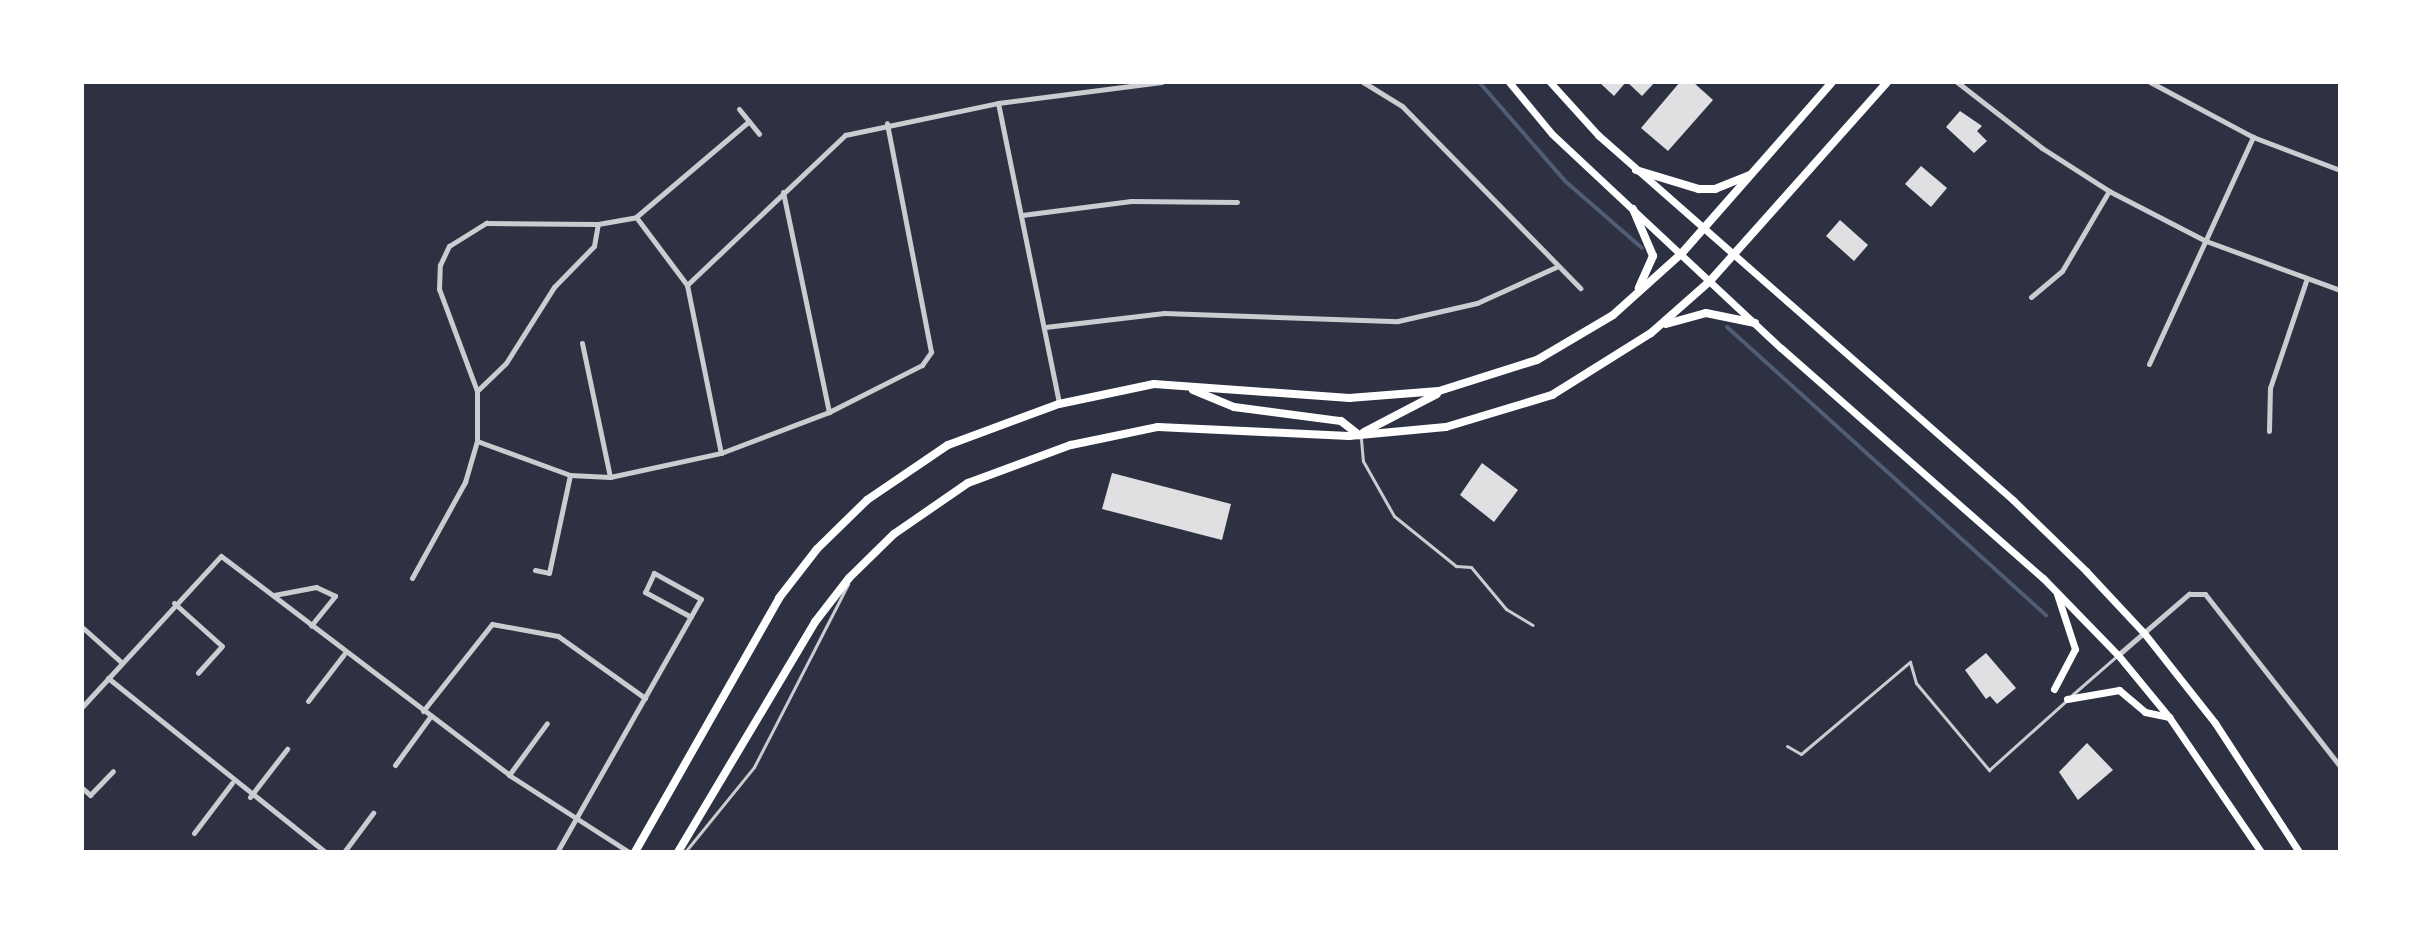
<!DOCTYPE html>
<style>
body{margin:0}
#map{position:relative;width:2422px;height:934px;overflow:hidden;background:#2d3142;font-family:"Roboto Condensed",sans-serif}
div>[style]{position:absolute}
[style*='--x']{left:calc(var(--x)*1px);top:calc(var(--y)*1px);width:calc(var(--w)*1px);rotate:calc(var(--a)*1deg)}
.stream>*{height:4px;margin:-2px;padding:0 2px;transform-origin:2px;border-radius:2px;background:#4f5d75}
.building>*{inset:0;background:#e0e0e3}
.service>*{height:3px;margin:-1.5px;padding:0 1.5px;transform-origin:1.5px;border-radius:1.5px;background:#caccd0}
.minor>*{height:5px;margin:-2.5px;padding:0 2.5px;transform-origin:2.5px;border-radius:2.5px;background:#caccd0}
.secondary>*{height:7px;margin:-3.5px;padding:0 3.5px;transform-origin:3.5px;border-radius:3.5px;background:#fff}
.primary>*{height:8px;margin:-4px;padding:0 4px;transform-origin:4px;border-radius:4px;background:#fff}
span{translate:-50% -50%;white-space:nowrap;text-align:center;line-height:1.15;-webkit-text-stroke:7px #fff;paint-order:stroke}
.frame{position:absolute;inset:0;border:84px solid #fff;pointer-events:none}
</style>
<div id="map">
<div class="stream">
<i style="--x:1479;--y:82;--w:131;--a:49"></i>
<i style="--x:1565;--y:181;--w:102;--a:41"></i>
<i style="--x:1727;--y:327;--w:430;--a:42.1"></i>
</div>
<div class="building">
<i style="clip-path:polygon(1599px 82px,1626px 82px,1614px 96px)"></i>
<i style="clip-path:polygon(1627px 82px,1655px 82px,1642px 96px)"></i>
<i style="clip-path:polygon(1680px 82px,1693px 82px,1713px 100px,1668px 151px,1641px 128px)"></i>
<i style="clip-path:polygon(1960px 111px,1982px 126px,1977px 131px,1987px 141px,1974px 153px,1946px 127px)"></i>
<i style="clip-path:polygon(1921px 166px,1947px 188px,1931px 207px,1905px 184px)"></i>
<i style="clip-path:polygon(1840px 220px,1868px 245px,1854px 261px,1826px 236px)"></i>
<i style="clip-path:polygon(1482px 463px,1518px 490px,1494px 522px,1460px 495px)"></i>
<i style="clip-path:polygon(1112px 473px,1231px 504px,1222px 540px,1102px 509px)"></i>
<i style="clip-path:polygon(1986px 653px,2016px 688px,1997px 704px,1990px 696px,1986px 699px,1965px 670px)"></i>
<i style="clip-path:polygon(2087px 743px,2113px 770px,2078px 800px,2059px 772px)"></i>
</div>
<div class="service">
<i style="--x:1361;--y:439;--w:22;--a:85"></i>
<i style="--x:1363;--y:461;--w:63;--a:60.6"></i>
<i style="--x:1394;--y:516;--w:80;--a:38.9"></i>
<i style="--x:1456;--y:566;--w:15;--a:4"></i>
<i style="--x:1471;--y:567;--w:55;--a:50.2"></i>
<i style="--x:1506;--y:609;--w:31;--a:31"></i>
<i style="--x:2072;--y:695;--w:61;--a:-41"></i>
<i style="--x:1787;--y:746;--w:16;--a:30"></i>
<i style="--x:1801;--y:754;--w:143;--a:-40.2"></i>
<i style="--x:1910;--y:662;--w:22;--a:74"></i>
<i style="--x:1916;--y:683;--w:114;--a:50"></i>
<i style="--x:1989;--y:770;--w:105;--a:-41.9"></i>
<i style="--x:685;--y:852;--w:109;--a:-50.9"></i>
<i style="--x:754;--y:767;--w:206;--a:-62.8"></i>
</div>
<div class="minor">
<i style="--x:1363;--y:82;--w:46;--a:31.6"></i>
<i style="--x:1402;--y:106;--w:255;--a:45.6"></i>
<i style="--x:1957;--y:82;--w:108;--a:37.8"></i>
<i style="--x:2042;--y:148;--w:80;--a:32.7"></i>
<i style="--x:2109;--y:191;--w:109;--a:27.3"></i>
<i style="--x:2206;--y:241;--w:143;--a:20.1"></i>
<i style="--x:2150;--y:82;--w:117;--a:28.1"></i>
<i style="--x:2253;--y:137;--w:93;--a:20.8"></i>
<i style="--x:998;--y:103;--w:307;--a:78.5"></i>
<i style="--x:739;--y:109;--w:32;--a:51"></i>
<i style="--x:783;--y:192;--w:225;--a:78.2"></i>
<i style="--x:1022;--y:215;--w:110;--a:-7.3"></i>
<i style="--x:1131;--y:201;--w:106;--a:0.5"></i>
<i style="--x:636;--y:217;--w:85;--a:53.1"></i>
<i style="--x:687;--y:285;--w:171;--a:78.6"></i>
<i style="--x:687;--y:285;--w:218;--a:-43.5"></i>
<i style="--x:845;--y:135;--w:156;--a:-11.8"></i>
<i style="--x:998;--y:103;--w:165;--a:-7.3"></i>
<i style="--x:2031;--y:297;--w:40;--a:-40"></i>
<i style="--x:2062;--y:271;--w:93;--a:-59.6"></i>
<i style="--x:1045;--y:327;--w:120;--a:-6.7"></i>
<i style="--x:1164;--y:313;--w:234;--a:2"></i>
<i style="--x:1398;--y:321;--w:81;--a:-12.8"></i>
<i style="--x:1477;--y:303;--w:87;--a:-24.5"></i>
<i style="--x:582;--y:343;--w:137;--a:78.2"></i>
<i style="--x:2149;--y:364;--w:250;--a:-65.4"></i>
<i style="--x:477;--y:391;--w:40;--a:-44"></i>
<i style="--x:506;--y:363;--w:90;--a:-57.7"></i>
<i style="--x:554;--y:287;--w:57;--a:-45.7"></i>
<i style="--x:594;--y:246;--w:22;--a:-80"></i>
<i style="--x:2269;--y:431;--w:43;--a:-88.7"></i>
<i style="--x:2270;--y:388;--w:113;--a:-71.4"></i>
<i style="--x:477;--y:441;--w:99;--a:20.1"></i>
<i style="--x:570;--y:475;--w:40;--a:2.9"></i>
<i style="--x:610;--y:477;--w:114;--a:-12.2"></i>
<i style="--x:721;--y:453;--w:116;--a:-20.8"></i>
<i style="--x:829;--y:412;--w:104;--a:-26.8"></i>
<i style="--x:922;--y:365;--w:16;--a:-55"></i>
<i style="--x:931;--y:352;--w:233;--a:-100.9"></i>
<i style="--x:535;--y:570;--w:14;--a:12"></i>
<i style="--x:549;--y:573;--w:100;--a:-77.9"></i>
<i style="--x:412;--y:578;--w:110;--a:-61.1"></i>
<i style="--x:465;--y:482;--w:43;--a:-73.7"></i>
<i style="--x:477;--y:441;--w:50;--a:-90"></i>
<i style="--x:477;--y:391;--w:109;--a:-110.4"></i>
<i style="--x:439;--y:289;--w:24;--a:-88"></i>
<i style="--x:440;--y:265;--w:21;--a:-65"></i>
<i style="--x:449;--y:246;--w:44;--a:-31.9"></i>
<i style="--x:486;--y:223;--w:112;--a:0.5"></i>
<i style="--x:598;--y:224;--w:39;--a:-10"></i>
<i style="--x:636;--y:217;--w:148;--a:-40.3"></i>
<i style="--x:274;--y:595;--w:43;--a:-10.8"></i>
<i style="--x:316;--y:587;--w:21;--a:25"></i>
<i style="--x:335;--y:596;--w:38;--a:129"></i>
<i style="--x:174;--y:603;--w:64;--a:41.9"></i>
<i style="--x:222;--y:646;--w:36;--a:132"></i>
<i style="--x:82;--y:627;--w:52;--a:41.9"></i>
<i style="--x:2118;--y:655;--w:94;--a:-40.7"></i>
<i style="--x:2189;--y:594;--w:16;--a:0"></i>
<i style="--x:2205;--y:594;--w:219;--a:51.9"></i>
<i style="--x:108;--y:678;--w:278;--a:38.7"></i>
<i style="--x:308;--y:701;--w:59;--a:-52.5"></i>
<i style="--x:82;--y:707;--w:205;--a:-47.4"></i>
<i style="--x:221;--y:556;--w:362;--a:37.2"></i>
<i style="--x:509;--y:775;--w:143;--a:32.7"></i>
<i style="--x:423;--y:711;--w:111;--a:-51.6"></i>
<i style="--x:492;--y:624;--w:67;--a:10.3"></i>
<i style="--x:558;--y:636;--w:107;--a:35.5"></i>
<i style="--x:395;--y:765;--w:59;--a:-53.9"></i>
<i style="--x:509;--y:775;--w:64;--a:-53.8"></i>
<i style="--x:82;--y:788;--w:11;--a:41"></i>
<i style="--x:90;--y:795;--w:33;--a:-46"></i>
<i style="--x:250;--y:797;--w:61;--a:-52.4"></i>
<i style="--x:194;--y:833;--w:63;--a:-52.8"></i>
<i style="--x:344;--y:852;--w:49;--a:-53.4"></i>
<i style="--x:484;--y:852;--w:6;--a:0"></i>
<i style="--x:557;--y:852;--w:291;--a:-60.4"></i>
<i style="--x:701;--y:599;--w:54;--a:-151"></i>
<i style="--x:654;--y:573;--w:21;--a:115"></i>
<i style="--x:645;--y:592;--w:52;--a:28.5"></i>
</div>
<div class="secondary">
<i style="--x:1509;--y:82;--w:67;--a:50.4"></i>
<i style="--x:1552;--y:134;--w:313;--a:43.1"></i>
<i style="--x:1781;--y:348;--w:349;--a:41.3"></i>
<i style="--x:2043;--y:578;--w:107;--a:45.8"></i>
<i style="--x:2118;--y:655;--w:80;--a:50.6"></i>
<i style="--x:2169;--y:717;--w:163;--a:55.7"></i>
<i style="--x:1550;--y:82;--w:72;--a:47.8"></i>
<i style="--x:1598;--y:135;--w:553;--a:41.33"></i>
<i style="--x:2013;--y:500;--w:102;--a:44.2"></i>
<i style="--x:2086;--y:571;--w:85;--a:46.9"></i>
<i style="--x:2144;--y:633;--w:115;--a:51.7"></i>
<i style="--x:2215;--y:723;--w:154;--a:56.9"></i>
<i style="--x:2054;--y:689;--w:45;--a:-62.3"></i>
<i style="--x:2075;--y:649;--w:58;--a:-108.1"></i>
<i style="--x:2067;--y:699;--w:53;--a:-9.8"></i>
<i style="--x:2119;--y:690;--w:34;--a:40"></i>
<i style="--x:2145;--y:712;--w:25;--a:12"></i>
</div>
<div class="primary">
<i style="--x:1636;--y:170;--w:66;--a:16.8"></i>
<i style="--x:1699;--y:189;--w:16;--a:0"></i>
<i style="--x:1715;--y:189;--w:37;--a:-22"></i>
<i style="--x:1633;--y:209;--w:51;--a:66.9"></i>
<i style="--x:1653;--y:256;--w:35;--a:114"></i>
<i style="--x:1666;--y:324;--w:41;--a:-15.4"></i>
<i style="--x:1706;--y:313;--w:50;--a:11.5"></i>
<i style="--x:1193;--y:390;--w:44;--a:22.5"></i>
<i style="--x:1234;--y:407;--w:108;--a:7.5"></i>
<i style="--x:1341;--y:421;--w:23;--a:38"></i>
<i style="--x:1364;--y:432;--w:82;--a:-27.5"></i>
<i style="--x:635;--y:852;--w:292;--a:-60.4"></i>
<i style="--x:779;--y:598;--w:62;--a:-52.2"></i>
<i style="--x:817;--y:549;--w:70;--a:-44.4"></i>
<i style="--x:867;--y:500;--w:98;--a:-34.2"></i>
<i style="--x:948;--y:445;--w:118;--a:-20.3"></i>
<i style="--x:1059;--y:404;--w:97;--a:-11.9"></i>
<i style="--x:1154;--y:384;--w:196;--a:4.1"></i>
<i style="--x:1349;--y:398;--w:90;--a:-4.4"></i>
<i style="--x:1439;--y:391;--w:103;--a:-17.6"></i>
<i style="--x:1537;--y:360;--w:88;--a:-30.6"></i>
<i style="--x:1613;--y:315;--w:93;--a:-41.9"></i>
<i style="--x:1682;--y:253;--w:227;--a:-48.7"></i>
<i style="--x:678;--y:852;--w:268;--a:-59.2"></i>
<i style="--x:815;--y:622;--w:56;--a:-52.3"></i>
<i style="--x:849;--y:578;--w:63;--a:-44.4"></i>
<i style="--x:894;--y:534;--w:90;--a:-34.6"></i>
<i style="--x:968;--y:483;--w:110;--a:-20.3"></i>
<i style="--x:1071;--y:445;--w:89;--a:-11.7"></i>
<i style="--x:1158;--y:427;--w:191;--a:2.7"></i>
<i style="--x:1349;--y:436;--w:97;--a:-5.3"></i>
<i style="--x:1446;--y:427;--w:111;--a:-16.8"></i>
<i style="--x:1552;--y:395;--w:117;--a:-32.1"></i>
<i style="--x:1651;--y:333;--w:79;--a:-41.4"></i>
<i style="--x:1710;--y:281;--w:266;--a:-48.3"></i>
</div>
<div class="frame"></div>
</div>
